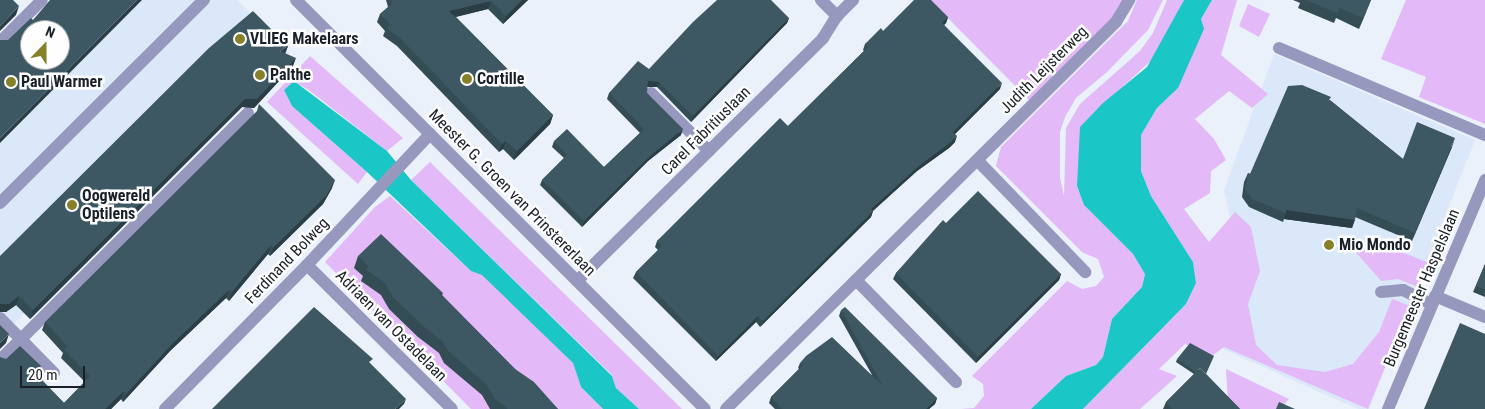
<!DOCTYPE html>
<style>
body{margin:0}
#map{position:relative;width:1485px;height:409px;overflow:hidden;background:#eaf1fa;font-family:"Roboto Condensed",sans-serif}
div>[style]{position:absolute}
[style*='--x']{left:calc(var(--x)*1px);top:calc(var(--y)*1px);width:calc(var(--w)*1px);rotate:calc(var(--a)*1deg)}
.built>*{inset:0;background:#dbe8fa}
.green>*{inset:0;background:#e3b9f8}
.water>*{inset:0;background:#1bc6c7}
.service>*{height:12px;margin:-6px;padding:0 6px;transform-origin:6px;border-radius:6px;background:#9798be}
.minor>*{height:12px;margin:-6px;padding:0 6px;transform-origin:6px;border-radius:6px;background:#9798be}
.tertiary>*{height:12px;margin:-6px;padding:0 6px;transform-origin:6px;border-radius:6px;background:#9798be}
.wall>*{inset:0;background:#344c54}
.shaded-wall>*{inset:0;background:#2b3e45}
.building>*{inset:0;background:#3d5862}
.dots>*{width:14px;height:14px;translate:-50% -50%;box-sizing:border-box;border:2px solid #fefefe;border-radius:50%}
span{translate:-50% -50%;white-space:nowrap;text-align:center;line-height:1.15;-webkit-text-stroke:5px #fefefe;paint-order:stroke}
.poi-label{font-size:16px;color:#1a2028;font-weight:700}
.left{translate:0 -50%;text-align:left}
.street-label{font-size:16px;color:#1a2028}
.north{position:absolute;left:20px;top:20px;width:50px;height:50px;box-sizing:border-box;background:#fefefe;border:1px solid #a3a5a8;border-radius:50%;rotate:22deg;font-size:14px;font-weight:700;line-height:20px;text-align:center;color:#1a2028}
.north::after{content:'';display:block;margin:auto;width:18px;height:22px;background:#868129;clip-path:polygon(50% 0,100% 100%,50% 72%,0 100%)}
.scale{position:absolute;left:20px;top:366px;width:65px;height:22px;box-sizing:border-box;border:2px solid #1a2028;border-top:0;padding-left:6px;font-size:15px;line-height:18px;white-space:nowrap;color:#1a2028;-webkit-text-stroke:4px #fefefe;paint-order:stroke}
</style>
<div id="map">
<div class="built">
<i style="clip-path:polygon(evenodd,55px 0,237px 0,290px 53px,0 337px,0 54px,55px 0,30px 30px,60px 30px,60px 60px,30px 60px,30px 30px)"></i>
<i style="clip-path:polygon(1274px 54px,1475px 140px,1369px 409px,1358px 409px,1187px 333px,1230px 218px,1224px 190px)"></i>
</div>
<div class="green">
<i style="clip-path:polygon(930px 0,1129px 0,1033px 104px)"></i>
<i style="clip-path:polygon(1137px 0,1163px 0,1148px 30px,1107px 72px,1076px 98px,1065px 117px,1060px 132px,1060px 178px,1064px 196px,1066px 128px,1080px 104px,1140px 51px,1153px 33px,1167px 0,1184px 0,1156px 56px,1118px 91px,1077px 186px,1084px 205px,1133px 254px,1145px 274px,1142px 287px,1112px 319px,1103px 357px,1096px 365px,1066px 376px,1031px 409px,961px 409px,974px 408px,984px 396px,983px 384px,972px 376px,1067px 281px,1082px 289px,1096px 286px,1104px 277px,1098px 259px,1082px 252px,996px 166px,1001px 147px,1128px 21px)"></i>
<i style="clip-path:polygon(1212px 0,1237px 0,1221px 55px,1268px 94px,1252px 108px,1229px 91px,1195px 119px,1214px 139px,1226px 160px,1211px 171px,1210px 193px,1184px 209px,1209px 242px,1235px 212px,1251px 227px,1260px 271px,1248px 304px,1256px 345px,1277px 365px,1325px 372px,1353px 364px,1379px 332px,1392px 299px,1410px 306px,1368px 409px,1224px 347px,1212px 356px,1185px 344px,1159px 369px,1177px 376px,1140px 409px,1083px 409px,1186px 304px,1196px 283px,1193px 262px,1151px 196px,1141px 171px,1141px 135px,1157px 108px,1178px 88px,1201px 19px)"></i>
<i style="clip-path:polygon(1406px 0,1485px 0,1485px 124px,1419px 97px,1426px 77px,1381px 59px)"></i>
<i style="clip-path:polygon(1248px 4px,1270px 14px,1259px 37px,1239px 26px)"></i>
<i style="clip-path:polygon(310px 56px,403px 138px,387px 151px,310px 91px,294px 81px,284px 90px,292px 106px,367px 172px,358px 184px,267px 102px)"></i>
<i style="clip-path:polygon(430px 162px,682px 409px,639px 409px,616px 388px,612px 375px,411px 180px)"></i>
<i style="clip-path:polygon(390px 196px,471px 271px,482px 274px,573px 363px,581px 387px,603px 409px,471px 409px,325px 262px,375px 207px)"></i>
<i style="clip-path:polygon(1353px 249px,1394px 249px,1429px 263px,1418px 287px,1398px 279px,1381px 281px)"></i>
<i style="clip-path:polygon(1226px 369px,1289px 399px,1280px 409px,1235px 409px,1228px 402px)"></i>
</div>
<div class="water">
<i style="clip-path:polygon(1184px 0,1212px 0,1201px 19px,1204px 29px,1178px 88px,1157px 108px,1141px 135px,1141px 171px,1151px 196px,1193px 262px,1196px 283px,1186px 304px,1083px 409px,1031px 409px,1066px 376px,1096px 365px,1103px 357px,1112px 319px,1142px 287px,1145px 274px,1133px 254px,1084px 205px,1077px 186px,1080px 127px,1103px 103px,1147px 67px)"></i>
<i style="clip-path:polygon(294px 81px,387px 151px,411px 180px,612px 376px,616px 388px,639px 409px,603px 409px,581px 387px,573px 363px,482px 275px,471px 271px,367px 172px,292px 106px,284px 90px)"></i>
</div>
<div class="service">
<i style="--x:0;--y:42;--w:59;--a:-45"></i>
<i style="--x:651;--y:93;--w:82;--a:45"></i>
<i style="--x:1381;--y:292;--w:22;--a:-5"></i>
<i style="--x:1403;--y:290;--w:32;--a:26"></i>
<i style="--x:1435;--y:296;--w:54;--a:22.8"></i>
<i style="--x:0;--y:318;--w:77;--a:45.5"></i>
<i style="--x:0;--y:360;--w:350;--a:-44.9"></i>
</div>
<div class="minor">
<i style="--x:821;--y:0;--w:23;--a:45"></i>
<i style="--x:1279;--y:48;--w:224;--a:22.9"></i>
<i style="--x:977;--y:160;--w:156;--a:46"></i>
<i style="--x:0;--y:203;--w:288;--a:-44.9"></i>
<i style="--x:307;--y:265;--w:204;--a:44.8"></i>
<i style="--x:856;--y:280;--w:143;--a:45.6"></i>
<i style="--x:577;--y:281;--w:346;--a:-44.6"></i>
<i style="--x:823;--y:38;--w:26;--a:-58"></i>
<i style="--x:837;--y:16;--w:23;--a:-45"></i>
<i style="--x:165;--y:409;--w:202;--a:-45.4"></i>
<i style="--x:307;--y:265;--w:180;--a:-46.8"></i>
<i style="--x:726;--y:409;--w:549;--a:-44.78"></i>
<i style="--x:1116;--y:22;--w:26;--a:-59"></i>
<i style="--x:1388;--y:409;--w:249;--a:-67"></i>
</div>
<div class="tertiary">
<i style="--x:296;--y:0;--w:578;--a:45"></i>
</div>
<div class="wall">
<i style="clip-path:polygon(386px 0,528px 0,503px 24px,488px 9px,456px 17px,553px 115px,550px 124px,514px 160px,503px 149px,499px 152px,397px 46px,383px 36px,385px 31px,377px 22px,380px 14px,388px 7px)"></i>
<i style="clip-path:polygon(1293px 0,1371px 0,1359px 29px,1336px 18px,1334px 23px,1298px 8px,1300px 3px)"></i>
<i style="clip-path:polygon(948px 17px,946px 23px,944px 25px,1000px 89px,955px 134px,955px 142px,949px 148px,917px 171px,873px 211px,871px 217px,760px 327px,756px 322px,716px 361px,633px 278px,636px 272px,658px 250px,655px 247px,657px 241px,788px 126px,864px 51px,863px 50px,865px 44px,883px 31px)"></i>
<i style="clip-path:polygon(789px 18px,787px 23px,691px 122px,657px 87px,647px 87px,647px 93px,681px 135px,648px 161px,582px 227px,540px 185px,542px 180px,564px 158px,552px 147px,554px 141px,604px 167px,640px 133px,607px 99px,609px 93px)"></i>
<i style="clip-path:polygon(288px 46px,285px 53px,293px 66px,254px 108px,242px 107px,30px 319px,16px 305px,6px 312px,0 312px)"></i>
<i style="clip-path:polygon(1330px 100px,1403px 159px,1452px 147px,1412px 241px,1355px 217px,1352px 228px,1284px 219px,1283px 222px,1249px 207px,1242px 197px,1244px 182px,1248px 173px,1250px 174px)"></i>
<i style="clip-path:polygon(332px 188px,323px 204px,270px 256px,268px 254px,229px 301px,226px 298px,170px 351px,123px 402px,121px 399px,111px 409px,0 409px,38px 375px,37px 375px,64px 403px,85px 382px,61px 358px,63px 353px,42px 330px,45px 322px)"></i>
<i style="clip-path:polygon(946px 223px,1061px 274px,1059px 280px,976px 363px,893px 279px,896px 273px)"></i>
<i style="clip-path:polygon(358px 256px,443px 293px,442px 295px,515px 369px,558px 409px,490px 409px,482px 395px,444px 363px,439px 353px,418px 337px,389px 309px,381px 295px,361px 281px,363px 276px,354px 268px)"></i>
<i style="clip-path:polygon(1485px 264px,1485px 297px,1473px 292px)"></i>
<i style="clip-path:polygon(841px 310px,937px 398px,935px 404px,929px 409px,775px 409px,769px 403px,771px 397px,799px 369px,798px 368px,800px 363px,872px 375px,839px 316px)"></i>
<i style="clip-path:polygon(1177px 359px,1206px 374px,1240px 409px,1163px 409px,1166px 402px,1194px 374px,1176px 362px)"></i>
</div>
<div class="shaded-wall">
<i style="clip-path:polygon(137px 0,142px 0,0 143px,0 138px)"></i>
<i style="clip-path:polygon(522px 0,528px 0,503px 24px,506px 16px)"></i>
<i style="clip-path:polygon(1371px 0,1359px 29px,1363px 18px)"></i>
<i style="clip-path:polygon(491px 1px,488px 9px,446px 19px,449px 11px)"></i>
<i style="clip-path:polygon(19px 6px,16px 15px,0 31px,0 26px)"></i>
<i style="clip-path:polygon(948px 17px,946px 23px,940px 29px,942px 23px)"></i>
<i style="clip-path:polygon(789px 18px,787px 23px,691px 122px,693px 116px)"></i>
<i style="clip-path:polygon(288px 46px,285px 54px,280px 51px)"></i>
<i style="clip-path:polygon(296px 58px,293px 66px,254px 108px,242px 107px,30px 319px,33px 310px,245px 99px)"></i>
<i style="clip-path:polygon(648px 81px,659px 82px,657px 87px,646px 87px)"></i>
<i style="clip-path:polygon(1002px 83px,1000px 89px,951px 138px,953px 132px)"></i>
<i style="clip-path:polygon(553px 115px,550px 124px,514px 160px,517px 151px)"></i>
<i style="clip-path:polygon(683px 129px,681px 135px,648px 161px,582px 227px,584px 221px,650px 156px)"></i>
<i style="clip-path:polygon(957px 136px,955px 142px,949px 148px,917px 171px,868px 215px,871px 209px,920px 165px)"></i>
<i style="clip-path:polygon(1455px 138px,1452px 147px,1412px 241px,1415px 233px)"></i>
<i style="clip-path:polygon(506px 141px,503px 149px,499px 152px,502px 144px)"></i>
<i style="clip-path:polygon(335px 180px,332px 188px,323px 204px,270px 256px,273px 248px)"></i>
<i style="clip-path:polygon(1286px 210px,1355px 220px,1352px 228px,1284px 219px,1286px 213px)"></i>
<i style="clip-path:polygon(873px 211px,871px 217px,760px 327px,763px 321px)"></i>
<i style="clip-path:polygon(271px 245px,268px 254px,229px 301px,232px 292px)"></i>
<i style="clip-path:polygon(1061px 274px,1059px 280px,976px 363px,978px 357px)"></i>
<i style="clip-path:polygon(229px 290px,226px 298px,170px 351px,123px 402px,126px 394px,173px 343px)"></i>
<i style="clip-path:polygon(19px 296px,16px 305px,6px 312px,0 312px,0 304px)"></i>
<i style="clip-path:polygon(758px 316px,756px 322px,716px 361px,718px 356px)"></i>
<i style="clip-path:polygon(9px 334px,6px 343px,0 349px,0 343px)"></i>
<i style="clip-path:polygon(41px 366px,38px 375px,32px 381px,35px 373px)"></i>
<i style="clip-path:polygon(124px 391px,121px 399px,111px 409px,105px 409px)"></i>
<i style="clip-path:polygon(937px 398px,935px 404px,929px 409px,926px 409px)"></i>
<i style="clip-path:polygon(406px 399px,404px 404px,399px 409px,395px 409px)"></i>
</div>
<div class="building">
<i style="clip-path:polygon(0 0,13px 0,19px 6px,0 26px)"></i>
<i style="clip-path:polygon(evenodd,50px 0,137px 0,0 138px,0 40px,8px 40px,31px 18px,33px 20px,50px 0,30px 30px,60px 30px,60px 60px,30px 60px,30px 30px)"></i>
<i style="clip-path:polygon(391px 0,522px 0,506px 16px,491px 1px,449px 11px,553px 115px,517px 151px,506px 141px,502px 144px,400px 38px,386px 28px,391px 25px,380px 14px,392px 4px)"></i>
<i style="clip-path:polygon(717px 0,771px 0,789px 18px,693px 116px,659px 82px,648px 81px,647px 93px,683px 129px,650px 156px,584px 221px,542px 180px,567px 155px,554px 141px,567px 129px,604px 167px,644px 129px,609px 93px,638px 61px,649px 69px,693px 22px)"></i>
<i style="clip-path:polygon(914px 0,931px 0,948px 17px,942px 23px,1002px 83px,953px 132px,957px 136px,951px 142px,920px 165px,871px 209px,873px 211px,763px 321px,758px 316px,718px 356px,636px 272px,662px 246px,657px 241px,780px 118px,788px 126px,868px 47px,865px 44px,881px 28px,883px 31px)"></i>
<i style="clip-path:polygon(1306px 0,1371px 0,1363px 18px,1340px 8px,1337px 13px)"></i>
<i style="clip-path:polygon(253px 11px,288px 46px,280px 51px,296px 58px,257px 99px,245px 99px,33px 310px,19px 296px,9px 304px,0 304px,0 256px,209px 48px)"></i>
<i style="clip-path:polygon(1302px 85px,1331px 97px,1329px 100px,1403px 159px,1417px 122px,1455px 138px,1415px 233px,1357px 208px,1355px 220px,1286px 210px,1286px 213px,1252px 199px,1245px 189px,1248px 173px,1250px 174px,1288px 86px)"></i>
<i style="clip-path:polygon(259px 104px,335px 180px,326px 196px,273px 248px,271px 245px,232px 292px,229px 290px,173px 343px,126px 394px,124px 391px,105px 409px,0 409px,0 357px,6px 359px,20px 346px,41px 366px,35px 373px,64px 403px,90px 376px,64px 350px,67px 346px,45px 322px,257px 111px)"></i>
<i style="clip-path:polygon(978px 191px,1061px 274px,978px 357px,896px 273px,943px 220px,946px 223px)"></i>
<i style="clip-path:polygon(381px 234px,443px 293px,437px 291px,515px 369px,534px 382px,558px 409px,508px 409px,495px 399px,486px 384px,448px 351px,443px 342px,422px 325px,393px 297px,385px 283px,365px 269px,369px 267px,358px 256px)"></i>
<i style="clip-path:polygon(1485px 264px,1485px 290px,1476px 286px)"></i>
<i style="clip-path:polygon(314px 307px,373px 359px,369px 362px,406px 399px,395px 409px,212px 409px)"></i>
<i style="clip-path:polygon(845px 307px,937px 398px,926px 409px,782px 409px,771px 397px,803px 365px,800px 363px,806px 356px,832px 337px,883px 386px,841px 310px)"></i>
<i style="clip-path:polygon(1460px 323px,1485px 334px,1485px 409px,1424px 409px)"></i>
<i style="clip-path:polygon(0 325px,9px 334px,0 343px)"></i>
<i style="clip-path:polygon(1190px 343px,1214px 356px,1206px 374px,1200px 368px,1196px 372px,1177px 359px)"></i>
<i style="clip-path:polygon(1200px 368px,1240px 409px,1173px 409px,1166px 402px)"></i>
<i style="clip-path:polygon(1279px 402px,1295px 409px,1276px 409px)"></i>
</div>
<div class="dots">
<i style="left:240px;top:39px;background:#868129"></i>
<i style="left:260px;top:75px;background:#868129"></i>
<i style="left:467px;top:79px;background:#868129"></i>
<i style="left:11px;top:82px;background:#868129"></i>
<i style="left:72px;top:205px;background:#868129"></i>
<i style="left:1329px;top:245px;background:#868129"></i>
</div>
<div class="poi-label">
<span class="left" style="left:250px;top:39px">VLIEG Makelaars</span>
<span class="left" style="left:270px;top:75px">Palthe</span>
<span class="left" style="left:477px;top:79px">Cortille</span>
<span class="left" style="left:21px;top:82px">Paul Warmer</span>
<span class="left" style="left:82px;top:205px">Oogwereld<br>Optilens</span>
<span class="left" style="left:1339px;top:245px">Mio Mondo</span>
</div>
<div class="street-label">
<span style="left:1044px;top:70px;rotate:-45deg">Judith Leijsterweg</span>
<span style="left:706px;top:131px;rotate:-45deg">Carel Fabritiuslaan</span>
<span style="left:512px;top:193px;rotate:45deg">Meester G. Groen van Prinstererlaan</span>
<span style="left:287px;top:261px;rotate:-46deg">Ferdinand Bolweg</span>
<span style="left:1422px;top:288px;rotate:-67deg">Burgemeester Haspelslaan</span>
<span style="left:391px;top:326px;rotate:45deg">Adriaen van Ostadelaan</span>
</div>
<div class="north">N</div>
<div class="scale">20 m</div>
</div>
